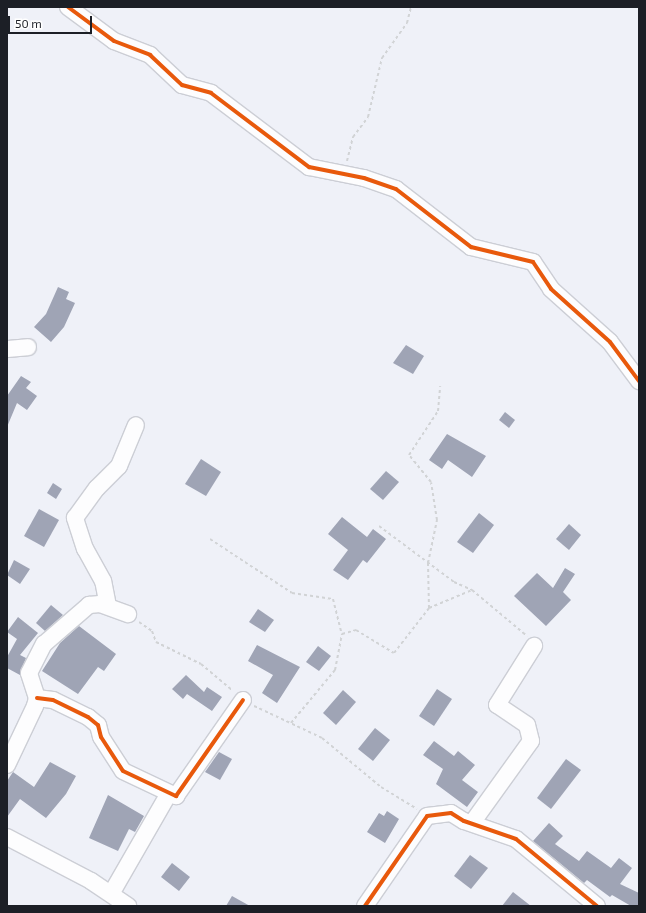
<!DOCTYPE html>
<style>
body{margin:0}
#map{position:relative;width:646px;height:913px;overflow:hidden;background:#eff1f8;font-family:"Exo 2",sans-serif}
div>[style]{position:absolute}
[style*='--x']{left:calc(var(--x)*1px);top:calc(var(--y)*1px);width:calc(var(--w)*1px);rotate:calc(var(--a)*1deg)}
.building>*{inset:0;background:#9fa4b5}
.path>*{height:2px;margin-top:-1px;transform-origin:0;background:repeating-linear-gradient(90deg,#d1d3d5 0 3px,transparent 0 6px)}
.roads{filter:drop-shadow(1px 0 #ccced5) drop-shadow(-1px 0 #ccced5) drop-shadow(0 1px #ccced5) drop-shadow(0 -1px #ccced5)}
.minor>*{height:16px;margin:-8px;padding:0 8px;transform-origin:8px;border-radius:8px;background:#fdfdfe}
.cycleway>*{height:4px;margin:-2px;padding:0 2px;transform-origin:2px;border-radius:2px;background:#e8590c}
span{translate:-50% -50%;white-space:nowrap;text-align:center;line-height:1.15;-webkit-text-stroke:4px #fff;paint-order:stroke}
.frame{position:absolute;inset:0;border:8px solid #1c1f26;pointer-events:none}
.scale{position:absolute;left:8px;top:16px;width:84px;height:18px;box-sizing:border-box;border:2px solid #1c1f26;border-top:0;padding-left:5px;font-size:12px;line-height:14px;white-space:nowrap;color:#1c1f26;-webkit-text-stroke:3px #fff;paint-order:stroke}
</style>
<div id="map">
<div class="building">
<i style="clip-path:polygon(58px 287px,69px 292px,66px 299px,75px 303px,64px 327px,51px 342px,34px 327px,46px 314px)"></i>
<i style="clip-path:polygon(406px 345px,424px 356px,413px 374px,393px 363px)"></i>
<i style="clip-path:polygon(21px 376px,31px 382px,26px 388px,37px 396px,27px 410px,17px 403px,7px 427px,7px 396px)"></i>
<i style="clip-path:polygon(505px 412px,515px 420px,509px 428px,499px 420px)"></i>
<i style="clip-path:polygon(447px 434px,486px 456px,472px 477px,448px 460px,442px 469px,429px 460px)"></i>
<i style="clip-path:polygon(201px 459px,221px 472px,206px 496px,185px 484px)"></i>
<i style="clip-path:polygon(386px 471px,399px 482px,383px 500px,370px 489px)"></i>
<i style="clip-path:polygon(53px 483px,62px 489px,56px 499px,47px 493px)"></i>
<i style="clip-path:polygon(39px 509px,59px 520px,44px 547px,24px 536px)"></i>
<i style="clip-path:polygon(479px 513px,494px 525px,473px 553px,457px 542px)"></i>
<i style="clip-path:polygon(342px 517px,367px 537px,373px 529px,386px 539px,367px 563px,363px 560px,348px 580px,333px 570px,348px 550px,328px 534px)"></i>
<i style="clip-path:polygon(569px 524px,581px 535px,569px 550px,556px 539px)"></i>
<i style="clip-path:polygon(14px 560px,30px 569px,20px 584px,7px 575px)"></i>
<i style="clip-path:polygon(565px 568px,575px 574px,563px 592px,571px 600px,546px 626px,514px 596px,537px 573px,553px 588px)"></i>
<i style="clip-path:polygon(51px 605px,63px 615px,45px 631px,36px 623px)"></i>
<i style="clip-path:polygon(258px 609px,274px 620px,265px 632px,249px 622px)"></i>
<i style="clip-path:polygon(18px 617px,38px 633px,20px 655px,26px 658px,20px 675px,7px 668px,7px 657px,17px 639px,7px 632px)"></i>
<i style="clip-path:polygon(79px 626px,116px 654px,104px 671px,98px 667px,78px 694px,42px 671px,60px 643px)"></i>
<i style="clip-path:polygon(257px 645px,300px 667px,277px 703px,262px 693px,273px 675px,248px 661px)"></i>
<i style="clip-path:polygon(318px 646px,331px 656px,319px 671px,306px 662px)"></i>
<i style="clip-path:polygon(186px 675px,204px 692px,207px 687px,222px 697px,212px 711px,187px 694px,183px 699px,172px 689px)"></i>
<i style="clip-path:polygon(437px 689px,452px 699px,434px 726px,419px 716px)"></i>
<i style="clip-path:polygon(343px 690px,356px 702px,336px 725px,323px 713px)"></i>
<i style="clip-path:polygon(375px 728px,390px 740px,373px 761px,358px 749px)"></i>
<i style="clip-path:polygon(434px 741px,454px 756px,458px 751px,475px 765px,462px 780px,478px 792px,467px 807px,436px 784px,443px 769px,423px 755px)"></i>
<i style="clip-path:polygon(219px 752px,232px 759px,220px 780px,205px 772px)"></i>
<i style="clip-path:polygon(566px 759px,581px 770px,551px 809px,537px 798px)"></i>
<i style="clip-path:polygon(50px 762px,76px 776px,66px 794px,46px 818px,20px 799px,7px 817px,7px 781px,13px 772px,34px 787px)"></i>
<i style="clip-path:polygon(108px 795px,144px 816px,135px 832px,129px 829px,118px 851px,89px 838px)"></i>
<i style="clip-path:polygon(387px 811px,399px 819px,385px 843px,367px 832px,379px 813px,384px 816px)"></i>
<i style="clip-path:polygon(549px 823px,563px 836px,555px 844px,579px 861px,587px 851px,611px 868px,619px 858px,632px 868px,620px 884px,639px 893px,639px 906px,631px 906px,612px 895px,610px 897px,587px 880px,584px 883px,533px 841px)"></i>
<i style="clip-path:polygon(470px 855px,488px 868px,471px 889px,454px 876px)"></i>
<i style="clip-path:polygon(172px 863px,190px 877px,179px 891px,161px 877px)"></i>
<i style="clip-path:polygon(513px 892px,531px 906px,502px 906px)"></i>
<i style="clip-path:polygon(232px 896px,250px 906px,226px 906px)"></i>
</div>
<div class="path">
<i style="--x:347;--y:161;--w:25;--a:-76"></i>
<i style="--x:353;--y:137;--w:25;--a:-53"></i>
<i style="--x:368;--y:117;--w:61;--a:-76.7"></i>
<i style="--x:382;--y:58;--w:43;--a:-54.5"></i>
<i style="--x:407;--y:23;--w:16;--a:-76"></i>
<i style="--x:379;--y:526;--w:94;--a:36.7"></i>
<i style="--x:454;--y:582;--w:20;--a:24"></i>
<i style="--x:472;--y:590;--w:72;--a:39.9"></i>
<i style="--x:210;--y:539;--w:98;--a:33.4"></i>
<i style="--x:292;--y:593;--w:41;--a:8.3"></i>
<i style="--x:333;--y:599;--w:36;--a:76"></i>
<i style="--x:429;--y:608;--w:45;--a:-91.3"></i>
<i style="--x:428;--y:563;--w:44;--a:-78.2"></i>
<i style="--x:437;--y:520;--w:38;--a:-99"></i>
<i style="--x:431;--y:482;--w:35;--a:-129"></i>
<i style="--x:409;--y:455;--w:53;--a:-56.6"></i>
<i style="--x:438;--y:411;--w:25;--a:-85"></i>
<i style="--x:139;--y:622;--w:16;--a:35"></i>
<i style="--x:152;--y:631;--w:12;--a:70"></i>
<i style="--x:156;--y:642;--w:50;--a:26.1"></i>
<i style="--x:201;--y:664;--w:42;--a:40.2"></i>
<i style="--x:254;--y:706;--w:75;--a:25.2"></i>
<i style="--x:322;--y:738;--w:77;--a:39.7"></i>
<i style="--x:381;--y:787;--w:42;--a:31.4"></i>
<i style="--x:291;--y:723;--w:69;--a:-50.3"></i>
<i style="--x:335;--y:670;--w:37;--a:-79"></i>
<i style="--x:342;--y:634;--w:15;--a:-16"></i>
<i style="--x:356;--y:630;--w:44;--a:31.2"></i>
<i style="--x:394;--y:653;--w:57;--a:-52.1"></i>
<i style="--x:429;--y:608;--w:47;--a:-22.7"></i>
</div>
<div class="roads">
<div class="minor">
<i style="--x:68;--y:7;--w:57;--a:36.5"></i>
<i style="--x:114;--y:41;--w:39;--a:21"></i>
<i style="--x:150;--y:55;--w:44;--a:43.2"></i>
<i style="--x:182;--y:85;--w:30;--a:15"></i>
<i style="--x:211;--y:93;--w:123;--a:37.1"></i>
<i style="--x:309;--y:167;--w:56;--a:11.3"></i>
<i style="--x:364;--y:178;--w:34;--a:19"></i>
<i style="--x:396;--y:189;--w:95;--a:37.7"></i>
<i style="--x:471;--y:247;--w:64;--a:13.6"></i>
<i style="--x:533;--y:262;--w:32;--a:56"></i>
<i style="--x:551;--y:289;--w:79;--a:41.9"></i>
<i style="--x:610;--y:342;--w:49;--a:53.4"></i>
<i style="--x:7;--y:349;--w:21;--a:-5"></i>
<i style="--x:108;--y:606;--w:25;--a:-101"></i>
<i style="--x:103;--y:581;--w:37;--a:-119"></i>
<i style="--x:85;--y:549;--w:33;--a:-108"></i>
<i style="--x:75;--y:518;--w:37;--a:-54"></i>
<i style="--x:97;--y:488;--w:31;--a:-45"></i>
<i style="--x:119;--y:466;--w:44;--a:-67.5"></i>
<i style="--x:37;--y:698;--w:16;--a:7"></i>
<i style="--x:53;--y:700;--w:39;--a:26"></i>
<i style="--x:88;--y:717;--w:13;--a:39"></i>
<i style="--x:98;--y:725;--w:12;--a:76"></i>
<i style="--x:101;--y:737;--w:40;--a:57.1"></i>
<i style="--x:123;--y:771;--w:59;--a:25.3"></i>
<i style="--x:176;--y:796;--w:117;--a:-55.1"></i>
<i style="--x:7;--y:765;--w:65;--a:-64.6"></i>
<i style="--x:35;--y:706;--w:8;--a:-76"></i>
<i style="--x:37;--y:698;--w:26;--a:-108"></i>
<i style="--x:29;--y:673;--w:33;--a:-63"></i>
<i style="--x:44;--y:644;--w:60;--a:-40.9"></i>
<i style="--x:89;--y:605;--w:11;--a:-5"></i>
<i style="--x:100;--y:604;--w:30;--a:20"></i>
<i style="--x:472;--y:823;--w:101;--a:-54.3"></i>
<i style="--x:531;--y:741;--w:16;--a:-104"></i>
<i style="--x:527;--y:725;--w:36;--a:-146"></i>
<i style="--x:497;--y:705;--w:70;--a:-57.9"></i>
<i style="--x:7;--y:837;--w:95;--a:27.6"></i>
<i style="--x:91;--y:881;--w:45;--a:34"></i>
<i style="--x:111;--y:894;--w:116;--a:-60.1"></i>
<i style="--x:365;--y:906;--w:109;--a:-55.4"></i>
<i style="--x:427;--y:816;--w:24;--a:-7"></i>
<i style="--x:451;--y:813;--w:15;--a:32"></i>
<i style="--x:464;--y:821;--w:55;--a:19.1"></i>
<i style="--x:516;--y:839;--w:105;--a:39.6"></i>
</div>
</div>
<div class="cycleway">
<i style="--x:68;--y:7;--w:57;--a:36.5"></i>
<i style="--x:114;--y:41;--w:39;--a:21"></i>
<i style="--x:150;--y:55;--w:44;--a:43.2"></i>
<i style="--x:182;--y:85;--w:30;--a:15"></i>
<i style="--x:211;--y:93;--w:123;--a:37.1"></i>
<i style="--x:309;--y:167;--w:56;--a:11.3"></i>
<i style="--x:364;--y:178;--w:34;--a:19"></i>
<i style="--x:396;--y:189;--w:95;--a:37.7"></i>
<i style="--x:471;--y:247;--w:64;--a:13.6"></i>
<i style="--x:533;--y:262;--w:32;--a:56"></i>
<i style="--x:551;--y:289;--w:79;--a:41.9"></i>
<i style="--x:610;--y:342;--w:49;--a:53.4"></i>
<i style="--x:37;--y:698;--w:16;--a:7"></i>
<i style="--x:53;--y:700;--w:39;--a:26"></i>
<i style="--x:88;--y:717;--w:13;--a:39"></i>
<i style="--x:98;--y:725;--w:12;--a:76"></i>
<i style="--x:101;--y:737;--w:40;--a:57.1"></i>
<i style="--x:123;--y:771;--w:59;--a:25.3"></i>
<i style="--x:176;--y:796;--w:117;--a:-55.1"></i>
<i style="--x:365;--y:906;--w:109;--a:-55.4"></i>
<i style="--x:427;--y:816;--w:24;--a:-7"></i>
<i style="--x:451;--y:813;--w:15;--a:32"></i>
<i style="--x:464;--y:821;--w:55;--a:19.1"></i>
<i style="--x:516;--y:839;--w:105;--a:39.6"></i>
</div>
<div class="frame"></div>
<div class="scale">50 m</div>
</div>
